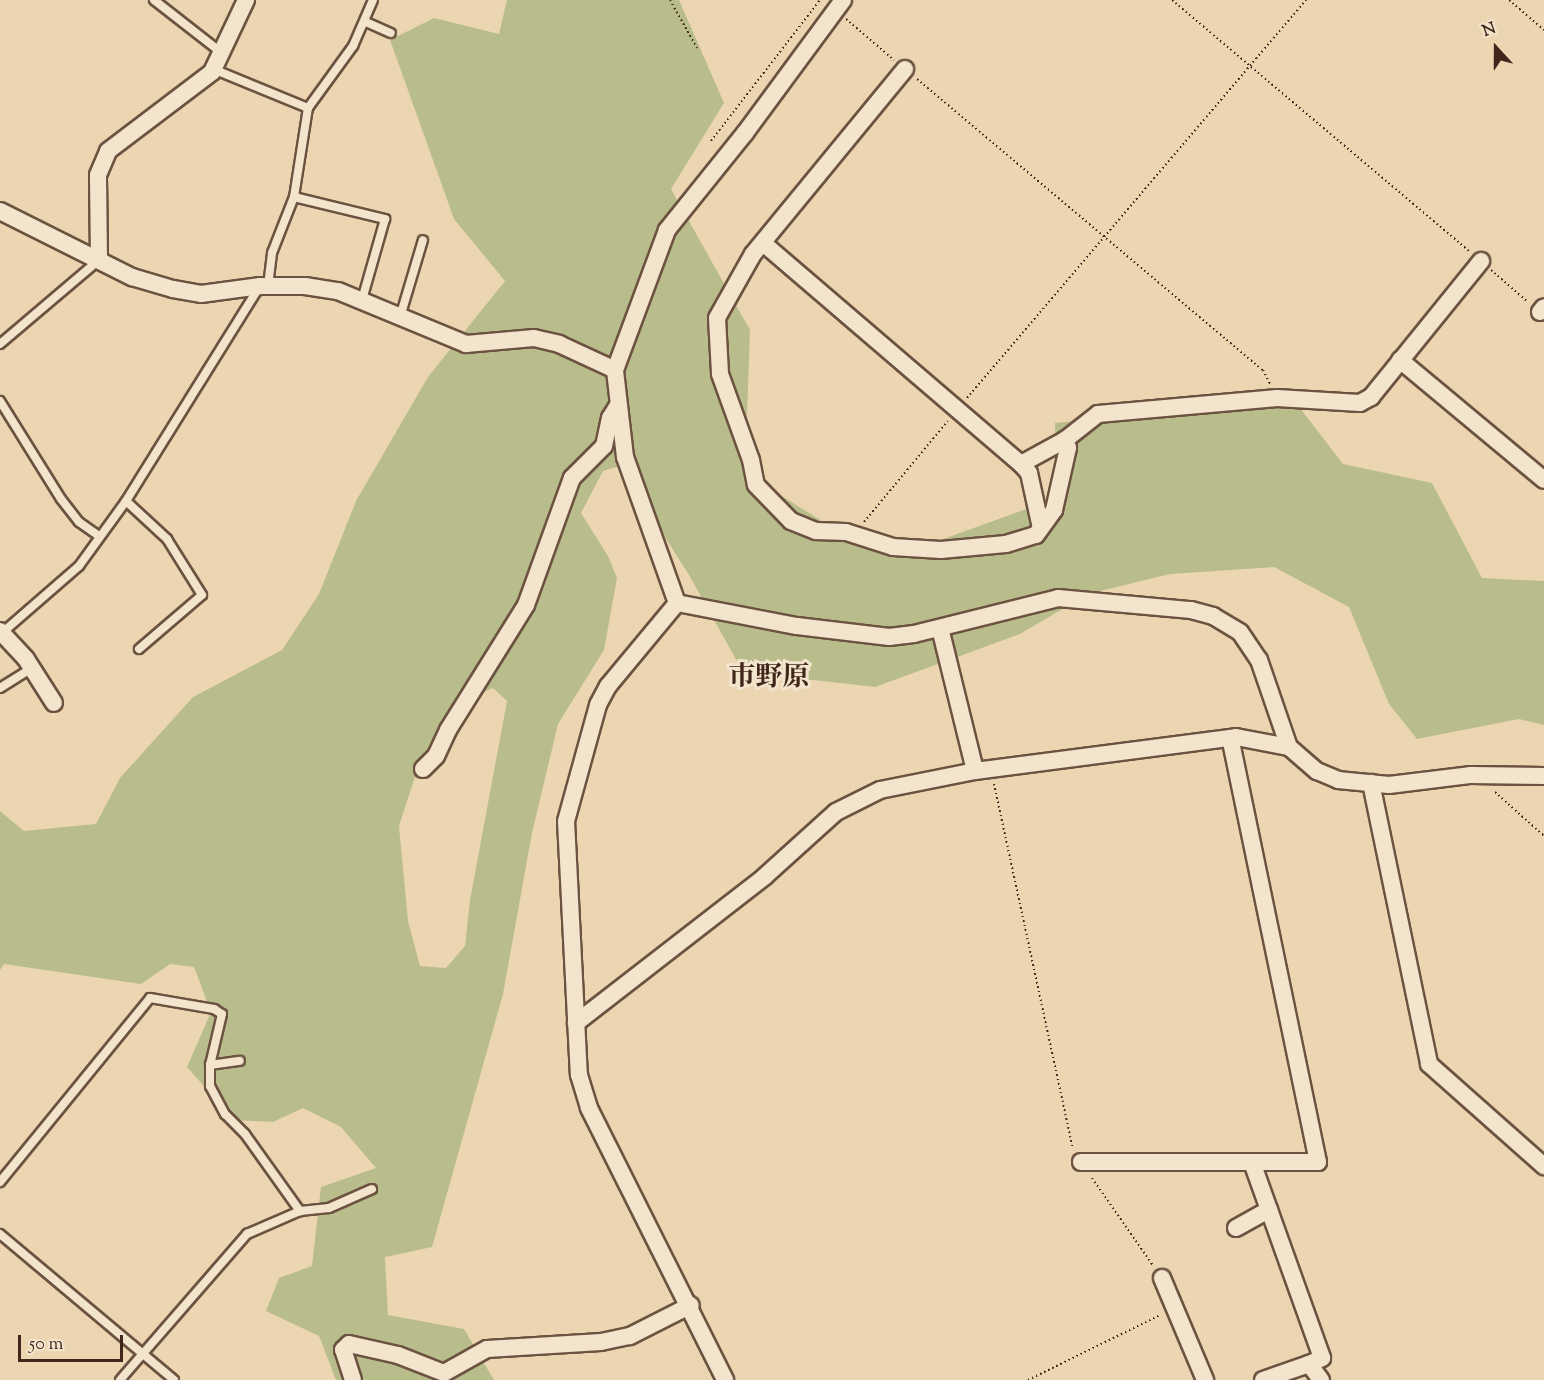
<!DOCTYPE html>
<meta charset="utf-8">
<style>
body{margin:0}
#map{position:relative;width:1544px;height:1380px;overflow:hidden;background:#ecd6b2;font-family:"Sorts Mill Goudy","Noto Serif JP",serif}
div>[style]{position:absolute}
[style*='--x']{left:calc(var(--x)*1px);top:calc(var(--y)*1px);width:calc(var(--w)*1px);rotate:calc(var(--a)*1deg)}
.green>*{inset:0;background:#b9bd8b}
.path>*{height:2px;margin-top:-1px;transform-origin:0;background:repeating-linear-gradient(90deg,#41271b 0 1.5px,transparent 0 4.5px)}
.roads{filter:drop-shadow(2px 0 #6c5341) drop-shadow(-2px 0 #6c5341) drop-shadow(0 2px #6c5341) drop-shadow(0 -2px #6c5341)}
.service>*{height:8px;margin:-4px;padding:0 4px;transform-origin:4px;border-radius:4px;background:#f3e4cd}
.minor>*{height:16px;margin:-8px;padding:0 8px;transform-origin:8px;border-radius:8px;background:#f3e4cd}
span{translate:-50% -50%;white-space:nowrap;text-align:center;line-height:1.15;-webkit-text-stroke:6px #f3e4cd;paint-order:stroke}
.quarter-label{font-size:27px;color:#41271b;font-weight:700}
.north{position:absolute;left:1466px;top:18px;width:60px;height:60px;-webkit-text-stroke:4px #f3e4cd;paint-order:stroke;rotate:339deg;font-size:16px;font-weight:700;line-height:24px;text-align:center;color:#41271b}
.north::after{content:'';display:block;margin:auto;width:21px;height:27px;background:#41271b;clip-path:polygon(50% 0,100% 100%,50% 72%,0 100%)}
.scale{position:absolute;left:18px;top:1335px;width:105px;height:27px;box-sizing:border-box;border:3px solid #41271b;border-top:0;padding-left:8px;font-size:18px;line-height:21px;white-space:nowrap;color:#41271b;-webkit-text-stroke:4px #f3e4cd;paint-order:stroke}
</style>
<div id="map">
<div class="green">
<i style="clip-path:polygon(evenodd,507px 0,679px 0,724px 103px,671px 189px,750px 330px,745px 473px,849px 538px,935px 542px,1057px 498px,1055px 423px,1293px 399px,1343px 464px,1432px 483px,1482px 578px,1544px 581px,1544px 725px,1519px 719px,1417px 739px,1389px 704px,1349px 607px,1274px 567px,1170px 574px,1088px 594px,1020px 634px,875px 687px,743px 672px,689px 575px,620px 466px,603px 471px,581px 513px,608px 556px,617px 578px,604px 650px,558px 724px,532px 833px,503px 994px,432px 1247px,385px 1257px,388px 1315px,464px 1329px,494px 1380px,336px 1380px,319px 1336px,266px 1311px,279px 1278px,312px 1266px,321px 1187px,376px 1168px,341px 1127px,303px 1108px,273px 1122px,234px 1120px,187px 1067px,211px 1012px,194px 967px,170px 964px,141px 984px,4px 964px,0 970px,0 811px,24px 831px,96px 824px,120px 778px,193px 697px,282px 650px,319px 594px,356px 501px,428px 377px,505px 281px,454px 219px,390px 40px,434px 18px,499px 34px,507px 0,493px 688px,507px 701px,470px 900px,465px 946px,446px 968px,420px 966px,408px 921px,399px 826px,415px 777px,457px 704px,493px 688px)"></i>
</div>
<div class="path">
<i style="--x:670;--y:0;--w:55;--a:60.6"></i>
<i style="--x:1172;--y:0;--w:389;--a:40.2"></i>
<i style="--x:1509;--y:0;--w:46;--a:40.6"></i>
<i style="--x:846;--y:19;--w:63;--a:40.5"></i>
<i style="--x:917;--y:79;--w:452;--a:40.1"></i>
<i style="--x:1263;--y:370;--w:16;--a:63"></i>
<i style="--x:711;--y:141;--w:178;--a:-52.3"></i>
<i style="--x:1491;--y:270;--w:49;--a:40.9"></i>
<i style="--x:967;--y:398;--w:523;--a:-49.58"></i>
<i style="--x:864;--y:522;--w:131;--a:-50.3"></i>
<i style="--x:994;--y:784;--w:372;--a:77.8"></i>
<i style="--x:1495;--y:792;--w:66;--a:41.9"></i>
<i style="--x:1092;--y:1178;--w:108;--a:55.1"></i>
<i style="--x:1028;--y:1380;--w:147;--a:-26.2"></i>
</div>
<div class="roads">
<div class="service">
<i style="--x:154;--y:0;--w:88;--a:38"></i>
<i style="--x:366;--y:22;--w:27;--a:24"></i>
<i style="--x:213;--y:69;--w:103;--a:22.3"></i>
<i style="--x:294;--y:197;--w:94;--a:13.6"></i>
<i style="--x:385;--y:219;--w:84;--a:105.9"></i>
<i style="--x:268;--y:286;--w:33;--a:-83"></i>
<i style="--x:272;--y:253;--w:60;--a:-68.6"></i>
<i style="--x:294;--y:197;--w:90;--a:-81.1"></i>
<i style="--x:308;--y:108;--w:77;--a:-54"></i>
<i style="--x:353;--y:46;--w:50;--a:-66.5"></i>
<i style="--x:400;--y:317;--w:80;--a:-73.4"></i>
<i style="--x:0;--y:344;--w:130;--a:-40.3"></i>
<i style="--x:0;--y:401;--w:115;--a:58.1"></i>
<i style="--x:61;--y:499;--w:29;--a:52"></i>
<i style="--x:79;--y:522;--w:24;--a:35"></i>
<i style="--x:126;--y:501;--w:56;--a:42.8"></i>
<i style="--x:167;--y:539;--w:66;--a:58"></i>
<i style="--x:202;--y:595;--w:83;--a:139.4"></i>
<i style="--x:3;--y:632;--w:101;--a:-41"></i>
<i style="--x:79;--y:566;--w:80;--a:-54.1"></i>
<i style="--x:126;--y:501;--w:253;--a:-58.1"></i>
<i style="--x:0;--y:688;--w:36;--a:-32"></i>
<i style="--x:210;--y:1065;--w:30;--a:-8"></i>
<i style="--x:0;--y:1182;--w:237;--a:-50.8"></i>
<i style="--x:150;--y:998;--w:65;--a:9.8"></i>
<i style="--x:214;--y:1009;--w:9;--a:32"></i>
<i style="--x:222;--y:1014;--w:52;--a:103.2"></i>
<i style="--x:210;--y:1065;--w:21;--a:90"></i>
<i style="--x:210;--y:1086;--w:32;--a:62"></i>
<i style="--x:225;--y:1114;--w:28;--a:45"></i>
<i style="--x:245;--y:1134;--w:95;--a:54.5"></i>
<i style="--x:0;--y:1234;--w:227;--a:40"></i>
<i style="--x:120;--y:1380;--w:194;--a:-49"></i>
<i style="--x:247;--y:1234;--w:58;--a:-23.5"></i>
<i style="--x:300;--y:1211;--w:29;--a:-6"></i>
<i style="--x:329;--y:1208;--w:47;--a:-23.8"></i>
</div>
<div class="minor">
<i style="--x:905;--y:69;--w:239;--a:129.4"></i>
<i style="--x:753;--y:254;--w:73;--a:119.4"></i>
<i style="--x:717;--y:318;--w:56;--a:86.9"></i>
<i style="--x:720;--y:374;--w:91;--a:70.2"></i>
<i style="--x:751;--y:460;--w:25;--a:79"></i>
<i style="--x:756;--y:485;--w:50;--a:45.8"></i>
<i style="--x:791;--y:521;--w:27;--a:22"></i>
<i style="--x:816;--y:531;--w:30;--a:2"></i>
<i style="--x:846;--y:532;--w:49;--a:17.7"></i>
<i style="--x:893;--y:547;--w:48;--a:3.6"></i>
<i style="--x:941;--y:550;--w:65;--a:-5.3"></i>
<i style="--x:1006;--y:544;--w:31;--a:-17"></i>
<i style="--x:1036;--y:535;--w:31;--a:-54"></i>
<i style="--x:1054;--y:510;--w:64;--a:-77.3"></i>
<i style="--x:1068;--y:448;--w:9;--a:-111"></i>
<i style="--x:0;--y:211;--w:148;--a:26.6"></i>
<i style="--x:132;--y:277;--w:43;--a:16.3"></i>
<i style="--x:173;--y:289;--w:28;--a:10"></i>
<i style="--x:201;--y:294;--w:60;--a:-7.7"></i>
<i style="--x:260;--y:286;--w:45;--a:0"></i>
<i style="--x:305;--y:286;--w:33;--a:9"></i>
<i style="--x:338;--y:291;--w:139;--a:22.5"></i>
<i style="--x:466;--y:344;--w:68;--a:-5"></i>
<i style="--x:534;--y:338;--w:26;--a:13"></i>
<i style="--x:559;--y:344;--w:62;--a:24.9"></i>
<i style="--x:763;--y:243;--w:340;--a:40.6"></i>
<i style="--x:1021;--y:464;--w:12;--a:48"></i>
<i style="--x:1029;--y:473;--w:56;--a:77.7"></i>
<i style="--x:99;--y:259;--w:84;--a:-90.7"></i>
<i style="--x:98;--y:175;--w:26;--a:-67"></i>
<i style="--x:108;--y:151;--w:131;--a:-37.2"></i>
<i style="--x:212;--y:72;--w:80;--a:-64.7"></i>
<i style="--x:1540;--y:312;--w:6;--a:-51"></i>
<i style="--x:1400;--y:360;--w:187;--a:39.8"></i>
<i style="--x:1021;--y:464;--w:50;--a:-28.6"></i>
<i style="--x:1065;--y:440;--w:42;--a:-38.2"></i>
<i style="--x:1098;--y:414;--w:180;--a:-5.1"></i>
<i style="--x:1277;--y:398;--w:83;--a:3.4"></i>
<i style="--x:1360;--y:403;--w:13;--a:-29"></i>
<i style="--x:1371;--y:397;--w:175;--a:-51"></i>
<i style="--x:677;--y:603;--w:108;--a:129.7"></i>
<i style="--x:608;--y:686;--w:21;--a:118"></i>
<i style="--x:598;--y:705;--w:120;--a:105.4"></i>
<i style="--x:566;--y:821;--w:254;--a:87.1"></i>
<i style="--x:579;--y:1075;--w:34;--a:73"></i>
<i style="--x:589;--y:1108;--w:304;--a:63.4"></i>
<i style="--x:677;--y:603;--w:122;--a:10.9"></i>
<i style="--x:797;--y:626;--w:93;--a:6.8"></i>
<i style="--x:889;--y:637;--w:25;--a:-7"></i>
<i style="--x:914;--y:634;--w:148;--a:-14"></i>
<i style="--x:1058;--y:598;--w:134;--a:5.2"></i>
<i style="--x:1191;--y:610;--w:23;--a:15"></i>
<i style="--x:1213;--y:616;--w:31;--a:31"></i>
<i style="--x:1240;--y:632;--w:34;--a:56"></i>
<i style="--x:1259;--y:660;--w:92;--a:71"></i>
<i style="--x:677;--y:603;--w:155;--a:-109.6"></i>
<i style="--x:625;--y:457;--w:88;--a:-96.6"></i>
<i style="--x:615;--y:370;--w:149;--a:-69.6"></i>
<i style="--x:667;--y:230;--w:124;--a:-51.2"></i>
<i style="--x:745;--y:133;--w:165;--a:-53.6"></i>
<i style="--x:940;--y:628;--w:147;--a:76.2"></i>
<i style="--x:0;--y:631;--w:38;--a:47"></i>
<i style="--x:26;--y:659;--w:52;--a:57.5"></i>
<i style="--x:423;--y:769;--w:18;--a:-45"></i>
<i style="--x:436;--y:756;--w:29;--a:-65"></i>
<i style="--x:448;--y:730;--w:147;--a:-58"></i>
<i style="--x:526;--y:605;--w:135;--a:-70.1"></i>
<i style="--x:572;--y:478;--w:45;--a:-45"></i>
<i style="--x:604;--y:446;--w:29;--a:-78"></i>
<i style="--x:610;--y:418;--w:15;--a:-58"></i>
<i style="--x:1371;--y:783;--w:287;--a:78.3"></i>
<i style="--x:1429;--y:1064;--w:154;--a:41.6"></i>
<i style="--x:576;--y:1023;--w:238;--a:-37.8"></i>
<i style="--x:764;--y:877;--w:97;--a:-42.1"></i>
<i style="--x:836;--y:812;--w:49;--a:-26.6"></i>
<i style="--x:880;--y:790;--w:97;--a:-11.3"></i>
<i style="--x:975;--y:771;--w:263;--a:-7.4"></i>
<i style="--x:1236;--y:737;--w:54;--a:10.7"></i>
<i style="--x:1289;--y:747;--w:37;--a:41"></i>
<i style="--x:1317;--y:771;--w:23;--a:23"></i>
<i style="--x:1338;--y:780;--w:51;--a:5.6"></i>
<i style="--x:1389;--y:785;--w:83;--a:-7"></i>
<i style="--x:1471;--y:775;--w:73;--a:0.8"></i>
<i style="--x:1081;--y:1162;--w:237;--a:0"></i>
<i style="--x:1318;--y:1162;--w:433;--a:-101.7"></i>
<i style="--x:1253;--y:1165;--w:205;--a:70.3"></i>
<i style="--x:1322;--y:1358;--w:14;--a:155"></i>
<i style="--x:1236;--y:1228;--w:38;--a:-29"></i>
<i style="--x:1162;--y:1278;--w:111;--a:67.1"></i>
<i style="--x:353;--y:1380;--w:32;--a:-108"></i>
<i style="--x:343;--y:1350;--w:8;--a:-45"></i>
<i style="--x:349;--y:1344;--w:50;--a:12.7"></i>
<i style="--x:398;--y:1355;--w:49;--a:21.4"></i>
<i style="--x:444;--y:1373;--w:49;--a:-29.2"></i>
<i style="--x:487;--y:1349;--w:114;--a:-3.5"></i>
<i style="--x:601;--y:1342;--w:30;--a:-12"></i>
<i style="--x:630;--y:1336;--w:68;--a:-26.9"></i>
<i style="--x:1263;--y:1380;--w:49;--a:-19.2"></i>
<i style="--x:1309;--y:1364;--w:20;--a:53"></i>
</div>
</div>
<div class="quarter-label">
<span style="left:769px;top:679px">市野原</span>
</div>
<div class="north">N</div>
<div class="scale">50 m</div>
</div>
